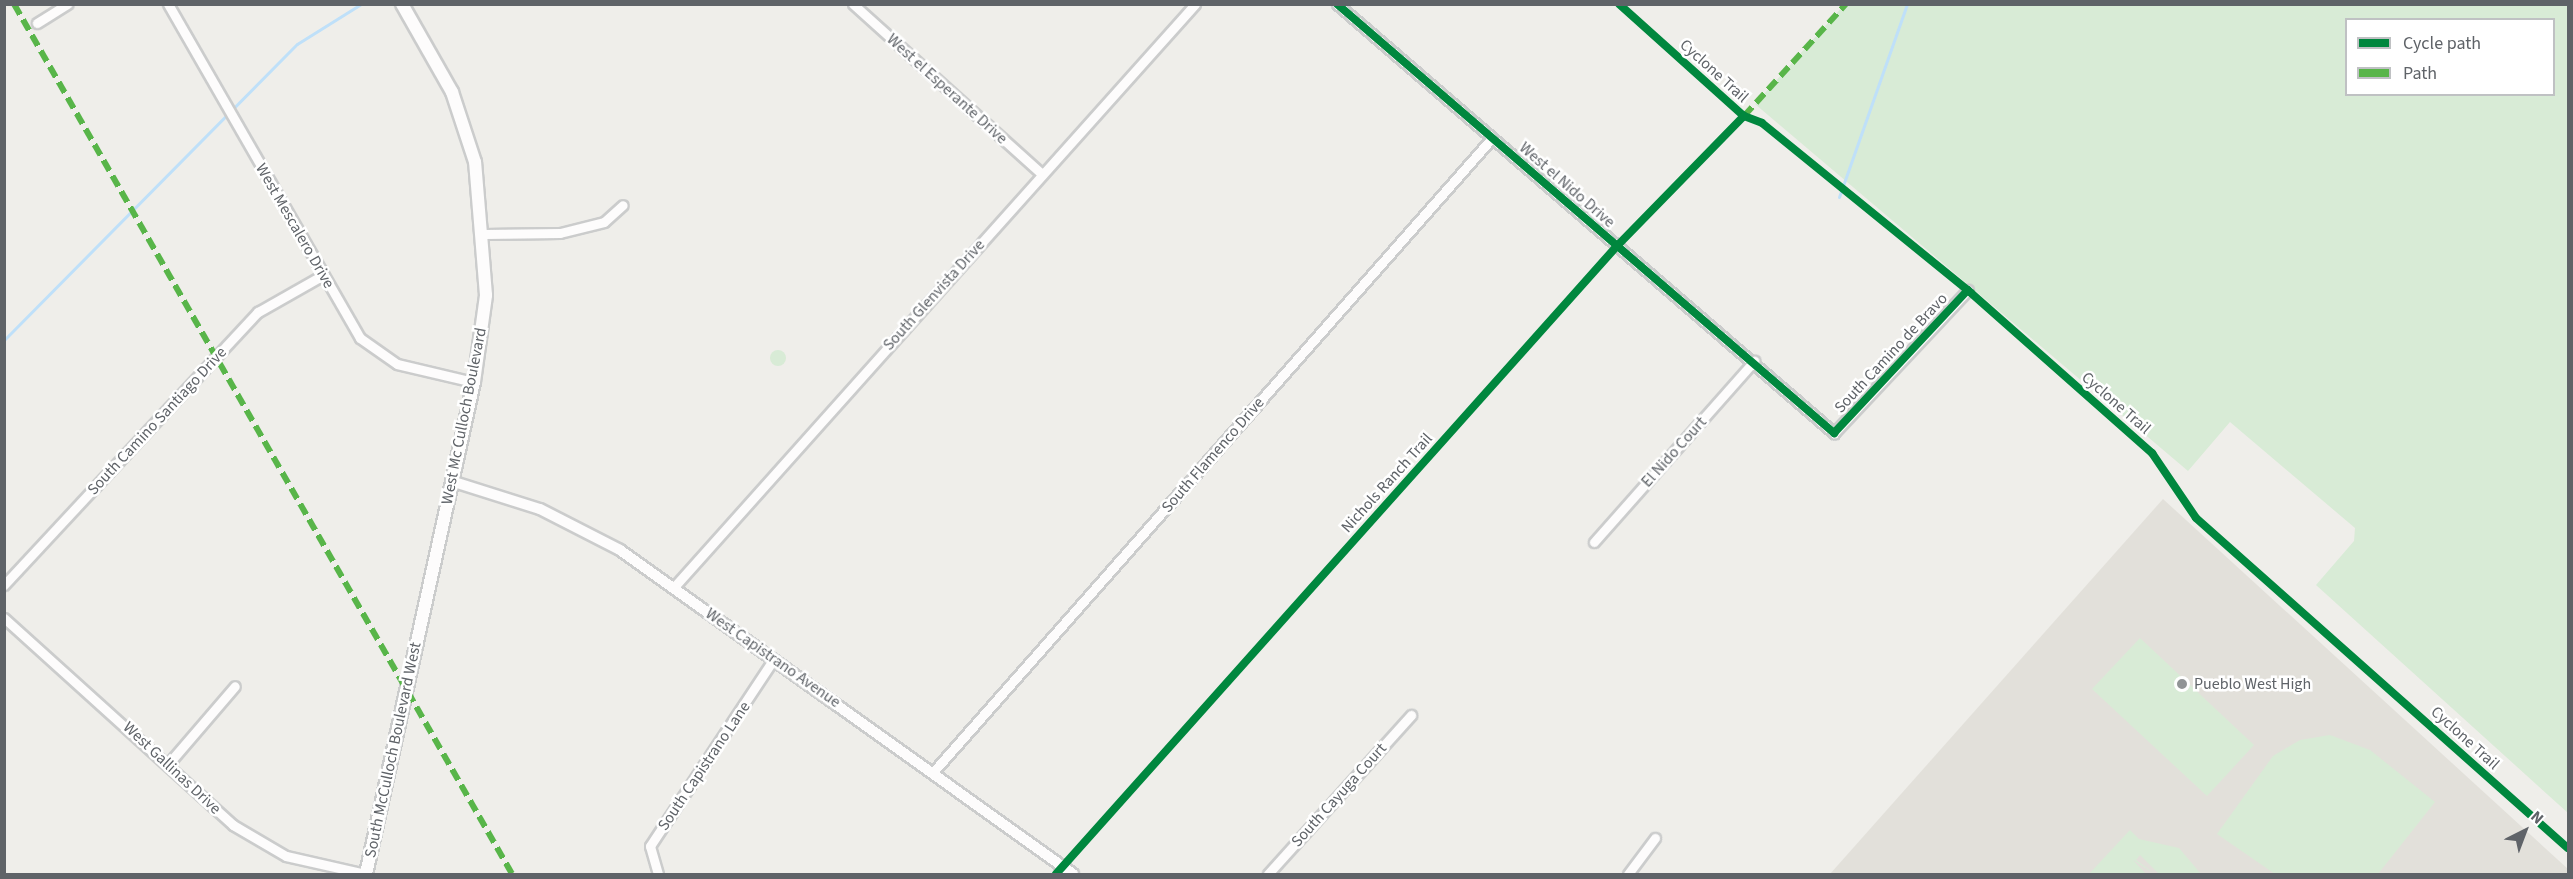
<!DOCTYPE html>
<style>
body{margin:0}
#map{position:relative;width:2573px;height:879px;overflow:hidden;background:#efeeea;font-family:"Source Sans 3",sans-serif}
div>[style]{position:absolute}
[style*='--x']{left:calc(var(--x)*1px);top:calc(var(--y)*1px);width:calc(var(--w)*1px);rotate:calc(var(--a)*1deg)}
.education>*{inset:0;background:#e2e0da}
.green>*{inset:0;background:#d8ebd6}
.round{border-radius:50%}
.stream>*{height:3px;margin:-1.5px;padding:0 1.5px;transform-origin:1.5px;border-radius:1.5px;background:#bfe0f9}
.roads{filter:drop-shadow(2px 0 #cbcccc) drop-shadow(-2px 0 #cbcccc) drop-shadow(0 2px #cbcccc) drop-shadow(0 -2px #cbcccc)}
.minor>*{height:9px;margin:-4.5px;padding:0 4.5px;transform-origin:4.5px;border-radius:4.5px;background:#fdfcfc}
.tertiary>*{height:10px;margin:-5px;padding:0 5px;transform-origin:5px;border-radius:5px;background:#fdfcfc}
.secondary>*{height:12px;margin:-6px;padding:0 6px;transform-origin:6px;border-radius:6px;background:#fdfcfc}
.quiet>*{height:6px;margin-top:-3px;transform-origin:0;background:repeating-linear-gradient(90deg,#58b549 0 12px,transparent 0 18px)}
.cycleway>*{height:8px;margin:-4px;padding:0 4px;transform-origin:4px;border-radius:4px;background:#00873e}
.dots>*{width:16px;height:16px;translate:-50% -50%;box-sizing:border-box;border:3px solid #fff;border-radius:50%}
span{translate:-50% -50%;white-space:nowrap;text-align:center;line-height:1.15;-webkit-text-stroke:5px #fff;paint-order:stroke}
.street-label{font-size:16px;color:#5f6368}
.poi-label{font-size:16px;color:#5f6368}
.left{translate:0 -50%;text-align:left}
.frame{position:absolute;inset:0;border:6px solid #5f6368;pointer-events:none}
.legend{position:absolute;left:2345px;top:18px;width:210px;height:78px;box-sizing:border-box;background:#fff;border:2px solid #bfc1c3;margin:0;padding:8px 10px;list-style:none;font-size:18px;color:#5f6368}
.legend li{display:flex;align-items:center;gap:12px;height:30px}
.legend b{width:30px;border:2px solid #bfc1c3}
.north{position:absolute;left:2495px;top:801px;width:60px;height:60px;-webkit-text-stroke:4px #fff;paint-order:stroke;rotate:42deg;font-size:16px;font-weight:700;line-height:24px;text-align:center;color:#5f6368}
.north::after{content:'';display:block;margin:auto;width:21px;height:27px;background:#5f6368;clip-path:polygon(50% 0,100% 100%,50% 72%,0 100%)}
</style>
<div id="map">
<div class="education">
<i style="clip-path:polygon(2163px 499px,2568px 869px,2568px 874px,1830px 874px)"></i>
</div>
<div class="green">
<i style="clip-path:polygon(evenodd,1844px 5px,2568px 5px,2568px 813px,2316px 585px,2354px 541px,2355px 528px,2230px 422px,2188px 471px,1755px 104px,1844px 5px,2346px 20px,2554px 20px,2554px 94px,2346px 94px,2346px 20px)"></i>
<i class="round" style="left:770px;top:350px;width:16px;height:16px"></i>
<i style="clip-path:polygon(2140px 638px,2254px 745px,2207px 796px,2092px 689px)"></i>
<i style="clip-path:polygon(2330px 735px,2370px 750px,2435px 802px,2378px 874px,2275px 874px,2217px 834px,2273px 756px,2300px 740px)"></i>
<i style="clip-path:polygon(2130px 830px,2139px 839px,2179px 848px,2201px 874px,2159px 874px,2140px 855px,2136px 860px,2155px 874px,2133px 860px,2146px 874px,2089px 874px)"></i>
</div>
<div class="stream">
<i style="--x:1839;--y:197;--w:205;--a:-70.6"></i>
<i style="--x:4;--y:340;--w:416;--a:-45.3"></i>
<i style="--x:297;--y:44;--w:75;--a:-32"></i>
</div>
<div class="roads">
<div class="minor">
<i style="--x:168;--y:4;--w:385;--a:60.1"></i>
<i style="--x:360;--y:338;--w:45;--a:35.1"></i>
<i style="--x:397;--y:364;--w:79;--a:13.2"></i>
<i style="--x:853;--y:4;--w:254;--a:42"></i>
<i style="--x:1337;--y:4;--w:657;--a:40.8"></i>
<i style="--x:1834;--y:433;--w:196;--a:-46.9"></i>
<i style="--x:37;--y:23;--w:36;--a:-32"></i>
<i style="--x:485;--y:234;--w:75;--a:-0.8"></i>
<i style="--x:560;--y:233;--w:45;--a:-14"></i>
<i style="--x:604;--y:222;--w:25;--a:-42"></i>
<i style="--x:1594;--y:542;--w:242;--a:-48.5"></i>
<i style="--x:4;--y:585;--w:373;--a:-47.1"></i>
<i style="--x:258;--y:312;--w:75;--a:-29.6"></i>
<i style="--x:674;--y:587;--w:782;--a:-48.21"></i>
<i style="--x:4;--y:618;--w:309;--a:42.1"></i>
<i style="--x:233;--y:825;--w:61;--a:30.3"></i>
<i style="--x:286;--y:856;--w:81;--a:12.8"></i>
<i style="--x:169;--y:763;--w:101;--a:-49.4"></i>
<i style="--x:934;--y:771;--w:844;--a:-48.6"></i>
<i style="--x:658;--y:874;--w:29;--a:-106"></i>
<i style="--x:650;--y:846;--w:223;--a:-56.5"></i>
<i style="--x:1268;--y:874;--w:214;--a:-48"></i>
<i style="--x:1628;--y:874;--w:45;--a:-53.1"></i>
</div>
<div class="tertiary">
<i style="--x:451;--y:481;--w:93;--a:17.5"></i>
<i style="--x:540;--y:509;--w:90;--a:27.1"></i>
<i style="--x:620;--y:550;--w:557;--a:35.57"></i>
</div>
<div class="secondary">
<i style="--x:366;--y:874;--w:504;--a:-77.62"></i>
<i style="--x:474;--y:382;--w:88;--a:-82.1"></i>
<i style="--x:486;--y:295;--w:133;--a:-94.7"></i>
<i style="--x:475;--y:162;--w:74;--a:-108.2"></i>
<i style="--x:452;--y:92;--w:101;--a:-119.6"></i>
</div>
</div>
<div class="quiet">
<i style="--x:14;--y:4;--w:1002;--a:60.21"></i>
<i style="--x:1744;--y:116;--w:151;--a:-47.7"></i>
</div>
<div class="cycleway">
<i style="--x:1337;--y:4;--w:657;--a:40.8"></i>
<i style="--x:1834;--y:433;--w:196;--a:-46.9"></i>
<i style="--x:1619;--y:4;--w:168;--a:41.9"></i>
<i style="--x:1744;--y:116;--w:19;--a:21"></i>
<i style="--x:1762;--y:123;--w:269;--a:39.1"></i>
<i style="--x:1971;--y:293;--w:242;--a:41.5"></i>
<i style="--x:2152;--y:453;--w:78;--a:55.9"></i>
<i style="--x:2196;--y:518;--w:497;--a:41.6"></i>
<i style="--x:1056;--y:874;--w:842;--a:-48.23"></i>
<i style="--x:1617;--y:246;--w:182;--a:-45.7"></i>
</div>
<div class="dots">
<i style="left:2182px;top:684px;background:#919496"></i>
</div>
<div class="street-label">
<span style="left:1714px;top:71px;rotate:42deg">Cyclone Trail</span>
<span style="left:947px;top:89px;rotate:42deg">West el Esperante Drive</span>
<span style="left:1567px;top:185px;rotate:41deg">West el Nido Drive</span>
<span style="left:295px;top:226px;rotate:60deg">West Mescalero Drive</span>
<span style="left:934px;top:295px;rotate:-48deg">South Glenvista Drive</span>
<span style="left:1891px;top:353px;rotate:-47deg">South Camino de Bravo</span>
<span style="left:2116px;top:403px;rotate:41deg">Cyclone Trail</span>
<span style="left:464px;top:416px;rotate:-79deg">West Mc Culloch Boulevard</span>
<span style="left:157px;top:421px;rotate:-47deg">South Camino Santiago Drive</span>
<span style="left:1674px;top:452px;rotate:-48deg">El Nido Court</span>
<span style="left:1213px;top:455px;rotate:-49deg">South Flamenco Drive</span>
<span style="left:1387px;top:483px;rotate:-48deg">Nichols Ranch Trail</span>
<span style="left:773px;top:658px;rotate:35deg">West Capistrano Avenue</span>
<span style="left:2465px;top:738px;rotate:42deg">Cyclone Trail</span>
<span style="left:393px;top:750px;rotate:-78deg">South McCulloch Boulevard West</span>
<span style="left:704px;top:766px;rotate:-56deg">South Capistrano Lane</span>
<span style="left:172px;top:768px;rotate:43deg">West Gallinas Drive</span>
<span style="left:1339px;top:795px;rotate:-48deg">South Cayuga Court</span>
</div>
<div class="poi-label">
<span class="left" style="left:2194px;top:684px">Pueblo West High</span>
</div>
<div class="frame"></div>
<ul class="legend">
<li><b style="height:8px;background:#00873e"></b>Cycle path</li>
<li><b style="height:8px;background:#58b549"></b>Path</li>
</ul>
<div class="north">N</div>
</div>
